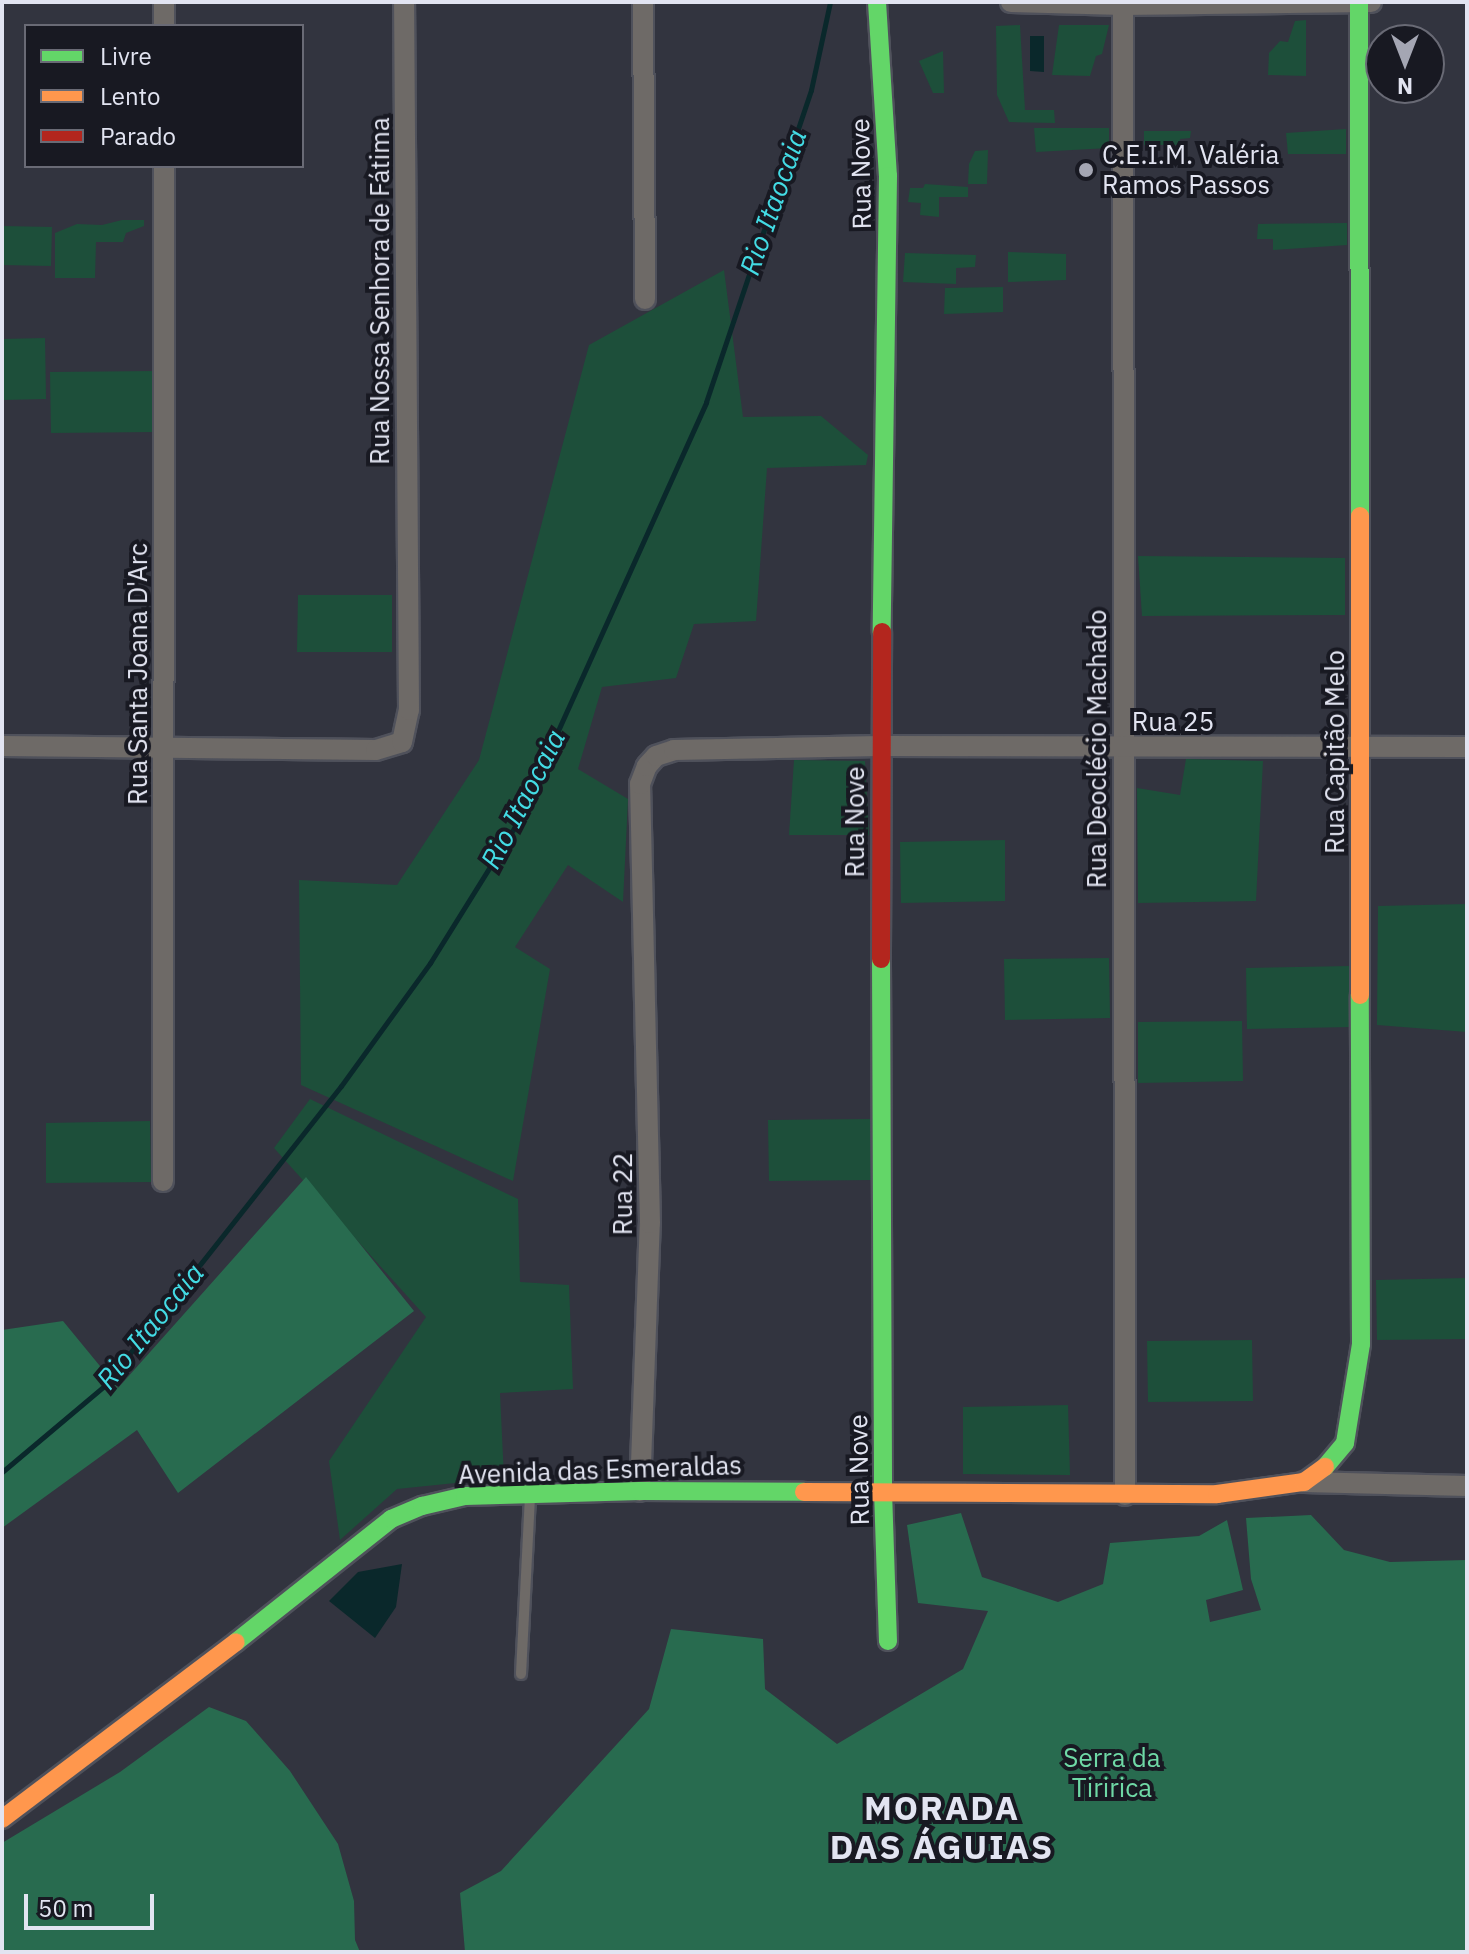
<!DOCTYPE html>
<meta charset="utf-8">
<style>
body{margin:0}
#map{position:relative;width:1469px;height:1954px;overflow:hidden;background:#32343f;font-family:"IBM Plex Sans",sans-serif}
div>[style]{position:absolute}
[style*='--x']{left:calc(var(--x)*1px);top:calc(var(--y)*1px);width:calc(var(--w)*1px);rotate:calc(var(--a)*1deg)}
.green>*{inset:0;background:#1d4f3a}
.forest>*{inset:0;background:#286b4f}
.water>*{inset:0;background:#0a282b}
.stream>*{height:5px;margin:-2.5px;padding:0 2.5px;transform-origin:2.5px;border-radius:2.5px;background:#0a282b}
.roads{filter:drop-shadow(2px 0 #4f515b) drop-shadow(-2px 0 #4f515b) drop-shadow(0 2px #4f515b) drop-shadow(0 -2px #4f515b)}
.lane>*{height:10px;margin:-5px;padding:0 5px;transform-origin:5px;border-radius:5px;background:#6e6a67}
.street>*{height:20px;margin:-10px;padding:0 10px;transform-origin:10px;border-radius:10px;background:#6e6a67}
.fast>*{height:18px;margin:-9px;padding:0 9px;transform-origin:9px;border-radius:9px;background:#63d668}
.slow>*{height:18px;margin:-9px;padding:0 9px;transform-origin:9px;border-radius:9px;background:#ff974d}
.jam>*{height:18px;margin:-9px;padding:0 9px;transform-origin:9px;border-radius:9px;background:#b3261e}
.dots>*{width:22px;height:22px;translate:-50% -50%;box-sizing:border-box;border:4px solid #181922;border-radius:50%}
span{translate:-50% -50%;white-space:nowrap;text-align:center;line-height:1.15;-webkit-text-stroke:8px #181922;paint-order:stroke}
.poi-label{font-size:26px;color:#e2e4f1}
.left{translate:0 -50%;text-align:left}
.street-label{font-size:26px;color:#e2e4f1}
.park-label{font-size:26px;color:#6fd9a6}
.water-label{font-size:28px;color:#43dbe4;font-style:italic}
.district-label{font-size:34px;color:#e2e4f1;font-weight:700;letter-spacing:2px}
.frame{position:absolute;inset:0;border:4px solid #e2e4f1;pointer-events:none}
.legend{position:absolute;left:24px;top:24px;width:280px;height:144px;box-sizing:border-box;background:#181922;border:2px solid #696a75;margin:0;padding:10px 14px;list-style:none;font-size:24px;color:#e2e4f1}
.legend li{display:flex;align-items:center;gap:16px;height:40px}
.legend b{width:40px;border:2px solid #696a75}
.north{position:absolute;left:1365px;top:24px;width:80px;height:80px;box-sizing:border-box;background:#181922;border:2px solid #696a75;border-radius:50%;rotate:180deg;font-size:22px;font-weight:700;line-height:32px;text-align:center;color:#e2e4f1}
.north::after{content:'';display:block;margin:auto;width:28px;height:36px;background:#a4a6b3;clip-path:polygon(50% 0,100% 100%,50% 72%,0 100%)}
.scale{position:absolute;left:24px;top:1894px;width:130px;height:36px;box-sizing:border-box;border:4px solid #e2e4f1;border-top:0;padding-left:10px;font-size:24px;line-height:28px;white-space:nowrap;color:#e2e4f1;-webkit-text-stroke:6px #181922;paint-order:stroke}
</style>
<div id="map">
<div class="green">
<i style="clip-path:polygon(1306px 20px,1306px 76px,1268px 75px,1269px 53px,1280px 41px,1288px 42px,1295px 21px)"></i>
<i style="clip-path:polygon(1020px 25px,1025px 110px,1054px 110px,1055px 123px,1009px 122px,997px 95px,996px 26px)"></i>
<i style="clip-path:polygon(1059px 25px,1109px 25px,1102px 54px,1096px 56px,1090px 76px,1052px 75px)"></i>
<i style="clip-path:polygon(943px 51px,944px 93px,933px 93px,919px 61px)"></i>
<i style="clip-path:polygon(1034px 128px,1109px 128px,1109px 148px,1036px 152px)"></i>
<i style="clip-path:polygon(1346px 129px,1346px 154px,1288px 154px,1286px 133px)"></i>
<i style="clip-path:polygon(1144px 131px,1191px 131px,1190px 138px,1180px 139px,1179px 145px,1144px 145px)"></i>
<i style="clip-path:polygon(988px 150px,987px 184px,968px 184px,969px 164px,975px 151px)"></i>
<i style="clip-path:polygon(925px 184px,968px 187px,968px 197px,939px 197px,939px 217px,920px 215px,921px 203px,908px 202px,910px 188px,923px 188px)"></i>
<i style="clip-path:polygon(122px 220px,144px 220px,144px 226px,126px 233px,123px 242px,96px 242px,95px 278px,55px 278px,55px 233px,77px 224px,102px 225px)"></i>
<i style="clip-path:polygon(1347px 223px,1347px 245px,1273px 250px,1273px 239px,1257px 239px,1258px 224px)"></i>
<i style="clip-path:polygon(2px 226px,52px 227px,51px 266px,2px 265px)"></i>
<i style="clip-path:polygon(1008px 252px,1066px 254px,1066px 280px,1008px 282px)"></i>
<i style="clip-path:polygon(905px 253px,976px 255px,975px 267px,956px 268px,956px 284px,903px 282px)"></i>
<i style="clip-path:polygon(724px 270px,743px 417px,821px 416px,868px 455px,866px 465px,767px 468px,756px 621px,694px 624px,676px 678px,602px 687px,578px 769px,628px 799px,623px 902px,568px 865px,515px 947px,550px 969px,513px 1181px,301px 1085px,299px 880px,397px 885px,479px 760px,589px 345px)"></i>
<i style="clip-path:polygon(1003px 287px,1003px 312px,944px 314px,945px 288px)"></i>
<i style="clip-path:polygon(45px 338px,46px 399px,2px 400px,2px 339px)"></i>
<i style="clip-path:polygon(155px 371px,156px 432px,51px 433px,50px 372px)"></i>
<i style="clip-path:polygon(1138px 556px,1345px 558px,1345px 615px,1142px 616px)"></i>
<i style="clip-path:polygon(298px 595px,392px 595px,392px 652px,297px 652px)"></i>
<i style="clip-path:polygon(1186px 759px,1263px 761px,1256px 901px,1138px 903px,1137px 788px,1180px 795px)"></i>
<i style="clip-path:polygon(794px 760px,865px 761px,869px 835px,789px 835px)"></i>
<i style="clip-path:polygon(1005px 840px,1005px 901px,901px 903px,900px 842px)"></i>
<i style="clip-path:polygon(1467px 904px,1467px 1032px,1377px 1025px,1378px 906px)"></i>
<i style="clip-path:polygon(1109px 958px,1110px 1018px,1005px 1020px,1004px 959px)"></i>
<i style="clip-path:polygon(1351px 966px,1352px 1027px,1247px 1029px,1246px 968px)"></i>
<i style="clip-path:polygon(1242px 1021px,1243px 1081px,1138px 1083px,1138px 1022px)"></i>
<i style="clip-path:polygon(310px 1099px,518px 1199px,520px 1282px,569px 1285px,573px 1389px,500px 1393px,504px 1478px,397px 1489px,340px 1540px,329px 1461px,426px 1317px,274px 1148px)"></i>
<i style="clip-path:polygon(873px 1119px,874px 1180px,769px 1181px,768px 1120px)"></i>
<i style="clip-path:polygon(150px 1121px,151px 1182px,46px 1183px,46px 1123px)"></i>
<i style="clip-path:polygon(1467px 1278px,1467px 1339px,1377px 1340px,1376px 1280px)"></i>
<i style="clip-path:polygon(1252px 1340px,1253px 1401px,1148px 1402px,1147px 1341px)"></i>
<i style="clip-path:polygon(1068px 1405px,1070px 1475px,963px 1474px,963px 1407px)"></i>
</div>
<div class="forest">
<i style="clip-path:polygon(306px 1177px,414px 1311px,178px 1493px,137px 1430px,2px 1528px,2px 1330px,63px 1321px,118px 1388px)"></i>
<i style="clip-path:polygon(961px 1513px,982px 1577px,1058px 1602px,1103px 1584px,1110px 1543px,1199px 1536px,1227px 1520px,1243px 1590px,1206px 1600px,1210px 1622px,1261px 1610px,1251px 1579px,1246px 1518px,1311px 1515px,1344px 1550px,1390px 1562px,1467px 1560px,1467px 1952px,465px 1952px,460px 1893px,501px 1871px,649px 1709px,671px 1629px,763px 1639px,765px 1689px,837px 1744px,963px 1669px,988px 1611px,918px 1603px,907px 1525px)"></i>
<i style="clip-path:polygon(209px 1707px,246px 1721px,290px 1771px,338px 1844px,354px 1901px,355px 1940px,360px 1952px,2px 1952px,2px 1843px,120px 1772px)"></i>
</div>
<div class="water">
<i style="clip-path:polygon(1030px 36px,1044px 36px,1044px 72px,1030px 71px)"></i>
<i style="clip-path:polygon(402px 1564px,396px 1607px,375px 1638px,329px 1601px,358px 1572px)"></i>
</div>
<div class="stream">
<i style="--x:2;--y:1472;--w:133;--a:-40.1"></i>
<i style="--x:104;--y:1386;--w:382;--a:-51.7"></i>
<i style="--x:341;--y:1086;--w:152;--a:-54.1"></i>
<i style="--x:430;--y:963;--w:159;--a:-58.1"></i>
<i style="--x:514;--y:828;--w:467;--a:-65.7"></i>
<i style="--x:706;--y:402;--w:329;--a:-71.4"></i>
<i style="--x:811;--y:90;--w:90;--a:-77.8"></i>
</div>
<div class="roads">
<div class="lane">
<i style="--x:521;--y:1674;--w:178;--a:-87.1"></i>
</div>
<div class="street">
<i style="--x:643;--y:2;--w:297;--a:89.6"></i>
<i style="--x:1011;--y:2;--w:112;--a:1.5"></i>
<i style="--x:1123;--y:5;--w:248;--a:-0.7"></i>
<i style="--x:1123;--y:2;--w:1493;--a:89.92"></i>
<i style="--x:164;--y:26;--w:24;--a:-90"></i>
<i style="--x:2;--y:746;--w:374;--a:0.6"></i>
<i style="--x:376;--y:750;--w:27;--a:-17"></i>
<i style="--x:402;--y:742;--w:33;--a:-78"></i>
<i style="--x:409;--y:710;--w:708;--a:-90.4"></i>
<i style="--x:163;--y:1181;--w:1015;--a:-89.94"></i>
<i style="--x:1304;--y:1482;--w:163;--a:1.4"></i>
<i style="--x:640;--y:1491;--w:268;--a:-87.9"></i>
<i style="--x:650;--y:1223;--w:439;--a:-91.3"></i>
<i style="--x:640;--y:784;--w:19;--a:-69"></i>
<i style="--x:647;--y:766;--w:13;--a:-48"></i>
<i style="--x:656;--y:756;--w:19;--a:-18"></i>
<i style="--x:674;--y:750;--w:206;--a:-1.1"></i>
<i style="--x:880;--y:746;--w:587;--a:0.1"></i>
</div>
<div class="fast">
<i style="--x:877;--y:2;--w:174;--a:86.4"></i>
<i style="--x:888;--y:176;--w:456;--a:90.8"></i>
<i style="--x:1359;--y:2;--w:514;--a:89.89"></i>
<i style="--x:881;--y:959;--w:532;--a:89.78"></i>
<i style="--x:883;--y:1491;--w:150;--a:88.1"></i>
<i style="--x:1325;--y:1467;--w:31;--a:-50"></i>
<i style="--x:1345;--y:1443;--w:100;--a:-80.8"></i>
<i style="--x:1361;--y:1344;--w:349;--a:-90.2"></i>
<i style="--x:236;--y:1642;--w:198;--a:-38.4"></i>
<i style="--x:391;--y:1519;--w:34;--a:-23"></i>
<i style="--x:422;--y:1506;--w:44;--a:-13.1"></i>
<i style="--x:465;--y:1496;--w:175;--a:-1.6"></i>
<i style="--x:640;--y:1491;--w:164;--a:0.3"></i>
</div>
<div class="slow">
<i style="--x:1360;--y:516;--w:479;--a:90"></i>
<i style="--x:804;--y:1492;--w:413;--a:0.3"></i>
<i style="--x:1217;--y:1494;--w:88;--a:-7.9"></i>
<i style="--x:1304;--y:1482;--w:26;--a:-36"></i>
<i style="--x:2;--y:1819;--w:293;--a:-37.1"></i>
</div>
<div class="jam">
<i style="--x:881;--y:959;--w:327;--a:-89.8"></i>
</div>
</div>
<div class="dots">
<i style="left:1086px;top:170px;background:#a4a6b3"></i>
</div>
<div class="poi-label">
<span class="left" style="left:1102px;top:170px">C.E.I.M. Valéria<br>Ramos Passos</span>
</div>
<div class="street-label">
<span style="left:861px;top:174px;rotate:-91deg">Rua Nove</span>
<span style="left:380px;top:291px;rotate:-90deg">Rua Nossa Senhora de Fátima</span>
<span style="left:138px;top:674px;rotate:-90deg">Rua Santa Joana D'Arc</span>
<span style="left:1173px;top:722px">Rua 25</span>
<span style="left:1097px;top:749px;rotate:-90deg">Rua Deoclécio Machado</span>
<span style="left:1335px;top:752px;rotate:-90deg">Rua Capitão Melo</span>
<span style="left:855px;top:822px;rotate:-90deg">Rua Nove</span>
<span style="left:623px;top:1194px;rotate:-90deg">Rua 22</span>
<span style="left:600px;top:1470px;rotate:-2deg">Avenida das Esmeraldas</span>
<span style="left:859px;top:1470px;rotate:-91deg">Rua Nove</span>
</div>
<div class="park-label">
<span style="left:1112px;top:1773px">Serra da<br>Tiririca</span>
</div>
<div class="water-label">
<span style="left:773px;top:202px;rotate:-71deg">Rio Itaocaia</span>
<span style="left:523px;top:799px;rotate:-63deg">Rio Itaocaia</span>
<span style="left:150px;top:1326px;rotate:-51deg">Rio Itaocaia</span>
</div>
<div class="district-label">
<span style="left:942px;top:1827px">MORADA<br>DAS ÁGUIAS</span>
</div>
<div class="frame"></div>
<ul class="legend">
<li><b style="height:10px;background:#63d668"></b>Livre</li>
<li><b style="height:10px;background:#ff974d"></b>Lento</li>
<li><b style="height:10px;background:#b3261e"></b>Parado</li>
</ul>
<div class="north">N</div>
<div class="scale">50 m</div>
</div>
